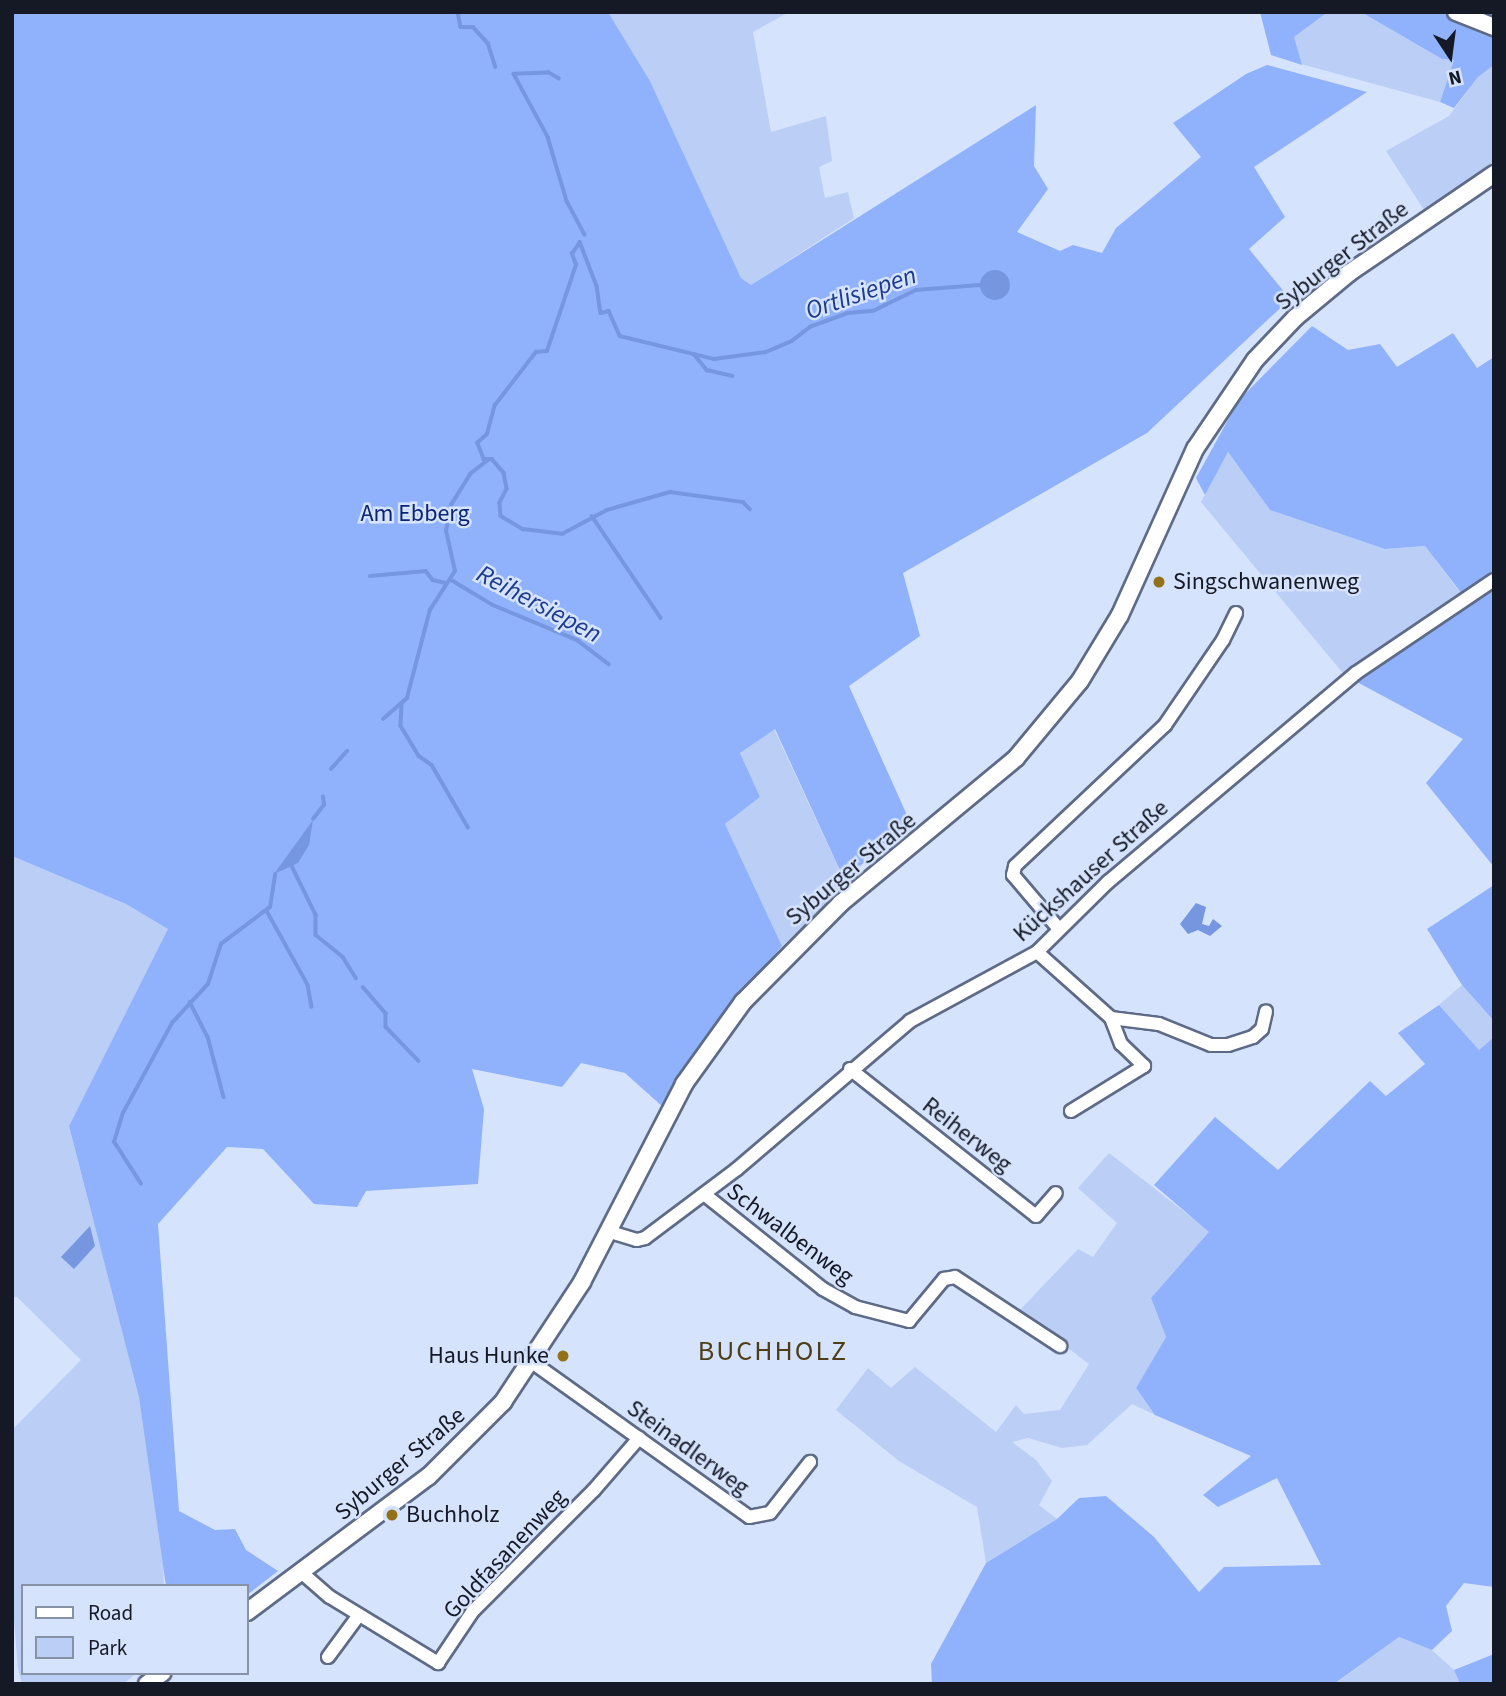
<!DOCTYPE html>
<meta charset="utf-8">
<style>
body{margin:0}
#map{position:relative;width:1506px;height:1696px;overflow:hidden;background:#d6e3fd;font-family:"Source Sans 3",sans-serif}
div>[style]{position:absolute}
[style*='--x']{left:calc(var(--x)*1px);top:calc(var(--y)*1px);width:calc(var(--w)*1px);rotate:calc(var(--a)*1deg)}
.green>*{inset:0;background:#bbcef6}
.forest>*{inset:0;background:#90b2fd}
.water>*{inset:0;background:#7696e0}
.round{border-radius:50%}
.stream>*{height:3.5px;margin:-1.75px;padding:0 1.75px;transform-origin:1.75px;border-radius:1.75px;background:#7696e0}
.roads{filter:drop-shadow(2px 0 #5e6b87) drop-shadow(-2px 0 #5e6b87) drop-shadow(0 2px #5e6b87) drop-shadow(0 -2px #5e6b87)}
.street>*{height:12px;margin:-6px;padding:0 6px;transform-origin:6px;border-radius:6px;background:#fff}
.secondary>*{height:16px;margin:-8px;padding:0 8px;transform-origin:8px;border-radius:8px;background:#fff}
.dots>*{width:19px;height:19px;translate:-50% -50%;box-sizing:border-box;border:4px solid #d6e3fd;border-radius:50%}
span{translate:-50% -50%;white-space:nowrap;text-align:center;line-height:1.15;-webkit-text-stroke:5px #d6e3fd;paint-order:stroke}
.street-label{font-size:24px;color:#141925}
.park-label{font-size:24px;color:#0b2478}
.poi-label{font-size:24px;color:#141925}
.left{translate:0 -50%;text-align:left}
.right{translate:-100% -50%;text-align:right}
.water-label{font-size:26px;color:#1c3a8f;font-style:italic}
.quarter-label{font-size:28px;color:#4e3d16;letter-spacing:2px}
.frame{position:absolute;inset:0;border:14px solid #141925;pointer-events:none}
.legend{position:absolute;left:21px;top:1584px;width:228px;height:91px;box-sizing:border-box;background:#d6e3fd;border:2px solid #8892a7;margin:0;padding:9px 12px;list-style:none;font-size:21px;color:#141925}
.legend li{display:flex;align-items:center;gap:14px;height:35px}
.legend b{width:35px;border:2px solid #8892a7}
.north{position:absolute;left:1415px;top:21px;width:70px;height:70px;-webkit-text-stroke:5px #d6e3fd;paint-order:stroke;rotate:167deg;font-size:19px;font-weight:700;line-height:28px;text-align:center;color:#141925}
.north::after{content:'';display:block;margin:auto;width:24px;height:32px;background:#141925;clip-path:polygon(50% 0,100% 100%,50% 72%,0 100%)}
</style>
<div id="map">
<div class="green">
<i style="clip-path:polygon(608px 12px,789px 12px,753px 32px,771px 132px,826px 116px,832px 161px,819px 167px,825px 198px,848px 192px,854px 218px,751px 285px,741px 278px,650px 81px)"></i>
<i style="clip-path:polygon(1328px 12px,1361px 12px,1442px 59px,1454px 60px,1440px 102px,1301px 64px,1294px 37px)"></i>
<i style="clip-path:polygon(1494px 65px,1494px 161px,1424px 210px,1386px 151px,1449px 116px,1478px 77px)"></i>
<i style="clip-path:polygon(1228px 452px,1270px 510px,1385px 549px,1425px 546px,1462px 595px,1388px 643px,1346px 677px,1201px 502px)"></i>
<i style="clip-path:polygon(774px 729px,847px 886px,782px 946px,725px 824px,760px 797px,740px 753px)"></i>
<i style="clip-path:polygon(12px 856px,126px 904px,169px 929px,69px 1126px,139px 1396px,162px 1534px,164px 1586px,23px 1586px,23px 1673px,137px 1673px,123px 1684px,22px 1684px,18px 1669px,12px 1595px,12px 1430px,81px 1360px,16px 1296px,12px 1299px)"></i>
<i style="clip-path:polygon(1462px 985px,1494px 1021px,1494px 1037px,1479px 1050px,1439px 1005px)"></i>
<i style="clip-path:polygon(1109px 1153px,1210px 1232px,1151px 1298px,1166px 1337px,1136px 1388px,1155px 1415px,1132px 1404px,1087px 1445px,1062px 1448px,1028px 1438px,1012px 1442px,1036px 1460px,1052px 1481px,1039px 1505px,1057px 1519px,986px 1563px,977px 1507px,899px 1461px,836px 1410px,868px 1368px,891px 1388px,915px 1367px,996px 1432px,1016px 1405px,1024px 1414px,1060px 1410px,1089px 1364px,1019px 1311px,1078px 1249px,1093px 1257px,1117px 1223px,1078px 1188px)"></i>
<i style="clip-path:polygon(1399px 1637px,1432px 1650px,1454px 1670px,1460px 1684px,1335px 1684px)"></i>
</div>
<div class="forest">
<i style="clip-path:polygon(12px 12px,608px 12px,650px 81px,741px 278px,751px 285px,1036px 105px,1034px 166px,1048px 189px,1017px 232px,1060px 251px,1073px 245px,1102px 253px,1116px 228px,1201px 157px,1173px 123px,1246px 74px,1267px 65px,1367px 92px,1254px 167px,1285px 217px,1249px 249px,1290px 299px,1147px 433px,903px 573px,920px 636px,849px 686px,911px 824px,844px 879px,775px 729px,740px 753px,760px 797px,725px 824px,782px 946px,736px 1000px,663px 1107px,625px 1073px,581px 1063px,562px 1087px,472px 1069px,484px 1109px,478px 1184px,366px 1191px,357px 1207px,314px 1204px,263px 1149px,227px 1147px,158px 1224px,179px 1511px,215px 1530px,235px 1529px,246px 1550px,278px 1571px,247px 1595px,247px 1586px,166px 1586px,139px 1397px,69px 1126px,168px 929px,126px 904px,12px 856px)"></i>
<i style="clip-path:polygon(1260px 12px,1328px 12px,1294px 37px,1302px 65px,1271px 55px)"></i>
<i style="clip-path:polygon(1361px 12px,1494px 12px,1494px 65px,1478px 77px,1454px 108px,1440px 102px,1454px 60px,1442px 59px)"></i>
<i style="clip-path:polygon(1312px 326px,1348px 350px,1380px 344px,1397px 367px,1453px 333px,1477px 368px,1494px 357px,1494px 867px,1426px 783px,1463px 739px,1357px 682px,1467px 605px,1459px 590px,1425px 546px,1385px 549px,1270px 510px,1228px 452px,1205px 495px,1196px 478px,1239px 400px)"></i>
<i style="clip-path:polygon(1494px 885px,1494px 1021px,1462px 985px,1427px 929px)"></i>
<i style="clip-path:polygon(1439px 1005px,1479px 1050px,1494px 1037px,1494px 1587px,1464px 1583px,1446px 1606px,1452px 1631px,1432px 1650px,1399px 1637px,1334px 1684px,932px 1684px,931px 1664px,986px 1563px,1057px 1519px,1079px 1498px,1106px 1496px,1154px 1537px,1199px 1592px,1224px 1567px,1321px 1565px,1277px 1478px,1218px 1507px,1203px 1495px,1251px 1456px,1155px 1415px,1136px 1388px,1166px 1337px,1151px 1298px,1209px 1232px,1154px 1185px,1215px 1117px,1278px 1170px,1370px 1081px,1386px 1096px,1425px 1064px,1398px 1033px)"></i>
<i style="clip-path:polygon(1494px 1654px,1494px 1684px,1460px 1684px,1454px 1670px)"></i>
</div>
<div class="water">
<i class="round" style="left:980px;top:270px;width:30px;height:30px"></i>
<i style="clip-path:polygon(313px 820px,309px 845px,298px 863px,274px 874px)"></i>
<i style="clip-path:polygon(1196px 903px,1206px 907px,1202px 924px,1209px 926px,1213px 919px,1222px 926px,1210px 936px,1198px 930px,1188px 934px,1180px 924px)"></i>
<i style="clip-path:polygon(90px 1226px,95px 1246px,74px 1269px,61px 1257px)"></i>
</div>
<div class="stream">
<i style="--x:458;--y:12;--w:15;--a:79"></i>
<i style="--x:461;--y:27;--w:12;--a:0"></i>
<i style="--x:473;--y:27;--w:22;--a:47"></i>
<i style="--x:488;--y:43;--w:25;--a:72"></i>
<i style="--x:559;--y:79;--w:12;--a:-149"></i>
<i style="--x:549;--y:73;--w:35;--a:178"></i>
<i style="--x:514;--y:74;--w:72;--a:61.6"></i>
<i style="--x:548;--y:137;--w:67;--a:73.5"></i>
<i style="--x:567;--y:201;--w:38;--a:62"></i>
<i style="--x:580;--y:242;--w:47;--a:68.9"></i>
<i style="--x:597;--y:286;--w:27;--a:82"></i>
<i style="--x:601;--y:313;--w:8;--a:-14"></i>
<i style="--x:609;--y:311;--w:27;--a:66"></i>
<i style="--x:620;--y:336;--w:97;--a:13.7"></i>
<i style="--x:714;--y:359;--w:52;--a:-7.7"></i>
<i style="--x:766;--y:352;--w:28;--a:-23"></i>
<i style="--x:792;--y:341;--w:23;--a:-38"></i>
<i style="--x:810;--y:327;--w:40;--a:-20.2"></i>
<i style="--x:848;--y:313;--w:25;--a:-5"></i>
<i style="--x:873;--y:311;--w:48;--a:-26"></i>
<i style="--x:916;--y:290;--w:64;--a:-4.5"></i>
<i style="--x:694;--y:354;--w:21;--a:51"></i>
<i style="--x:707;--y:370;--w:26;--a:13"></i>
<i style="--x:486;--y:459;--w:6;--a:0"></i>
<i style="--x:492;--y:459;--w:18;--a:49"></i>
<i style="--x:504;--y:473;--w:16;--a:79"></i>
<i style="--x:507;--y:489;--w:16;--a:117"></i>
<i style="--x:500;--y:503;--w:13;--a:86"></i>
<i style="--x:501;--y:516;--w:26;--a:31"></i>
<i style="--x:523;--y:529;--w:39;--a:7"></i>
<i style="--x:562;--y:534;--w:51;--a:-28.1"></i>
<i style="--x:607;--y:510;--w:66;--a:-15.9"></i>
<i style="--x:670;--y:492;--w:74;--a:7.8"></i>
<i style="--x:743;--y:502;--w:10;--a:45"></i>
<i style="--x:592;--y:516;--w:123;--a:55.9"></i>
<i style="--x:370;--y:576;--w:56;--a:-5.1"></i>
<i style="--x:426;--y:571;--w:11;--a:52"></i>
<i style="--x:433;--y:580;--w:13;--a:13"></i>
<i style="--x:450;--y:579;--w:50;--a:31.2"></i>
<i style="--x:493;--y:605;--w:91;--a:22.6"></i>
<i style="--x:577;--y:640;--w:40;--a:37"></i>
<i style="--x:402;--y:705;--w:21;--a:93"></i>
<i style="--x:401;--y:726;--w:35;--a:59"></i>
<i style="--x:419;--y:756;--w:16;--a:35"></i>
<i style="--x:432;--y:765;--w:72;--a:59.9"></i>
<i style="--x:383;--y:719;--w:32;--a:-41"></i>
<i style="--x:407;--y:698;--w:91;--a:-75.4"></i>
<i style="--x:430;--y:610;--w:46;--a:-57.3"></i>
<i style="--x:455;--y:571;--w:41;--a:-102.7"></i>
<i style="--x:446;--y:531;--w:26;--a:-79"></i>
<i style="--x:451;--y:505;--w:36;--a:-58"></i>
<i style="--x:470;--y:474;--w:23;--a:-38"></i>
<i style="--x:488;--y:460;--w:4;--a:180"></i>
<i style="--x:484;--y:460;--w:18;--a:-112"></i>
<i style="--x:477;--y:443;--w:13;--a:-42"></i>
<i style="--x:487;--y:434;--w:30;--a:-75"></i>
<i style="--x:495;--y:405;--w:67;--a:-52.3"></i>
<i style="--x:536;--y:352;--w:11;--a:-5"></i>
<i style="--x:547;--y:351;--w:91;--a:-71.4"></i>
<i style="--x:576;--y:265;--w:12;--a:-110"></i>
<i style="--x:572;--y:254;--w:14;--a:-56"></i>
<i style="--x:331;--y:769;--w:24;--a:-48"></i>
<i style="--x:313;--y:819;--w:18;--a:-52"></i>
<i style="--x:324;--y:805;--w:8;--a:-97"></i>
<i style="--x:292;--y:866;--w:55;--a:63.9"></i>
<i style="--x:316;--y:915;--w:20;--a:90"></i>
<i style="--x:316;--y:935;--w:35;--a:39"></i>
<i style="--x:343;--y:957;--w:25;--a:58"></i>
<i style="--x:267;--y:911;--w:85;--a:61"></i>
<i style="--x:308;--y:985;--w:22;--a:80"></i>
<i style="--x:363;--y:987;--w:35;--a:49"></i>
<i style="--x:386;--y:1013;--w:14;--a:90"></i>
<i style="--x:386;--y:1027;--w:47;--a:45.9"></i>
<i style="--x:190;--y:1002;--w:39;--a:63"></i>
<i style="--x:208;--y:1037;--w:62;--a:75.1"></i>
<i style="--x:141;--y:1184;--w:50;--a:-122.7"></i>
<i style="--x:114;--y:1142;--w:30;--a:-73"></i>
<i style="--x:123;--y:1113;--w:102;--a:-61.4"></i>
<i style="--x:172;--y:1023;--w:53;--a:-47.3"></i>
<i style="--x:208;--y:984;--w:42;--a:-72"></i>
<i style="--x:221;--y:944;--w:61;--a:-37.1"></i>
<i style="--x:270;--y:907;--w:33;--a:-81"></i>
</div>
<div class="roads">
<div class="street">
<i style="--x:1059;--y:929;--w:71;--a:-130.4"></i>
<i style="--x:1013;--y:875;--w:9;--a:-77"></i>
<i style="--x:1015;--y:866;--w:206;--a:-43.2"></i>
<i style="--x:1165;--y:725;--w:103;--a:-55.7"></i>
<i style="--x:1223;--y:640;--w:30;--a:-64"></i>
<i style="--x:1037;--y:952;--w:99;--a:41.7"></i>
<i style="--x:1111;--y:1018;--w:48;--a:7.1"></i>
<i style="--x:1159;--y:1024;--w:56;--a:22"></i>
<i style="--x:1211;--y:1045;--w:17;--a:0"></i>
<i style="--x:1228;--y:1045;--w:26;--a:-18"></i>
<i style="--x:1253;--y:1037;--w:12;--a:-42"></i>
<i style="--x:1262;--y:1029;--w:18;--a:-77"></i>
<i style="--x:850;--y:1069;--w:237;--a:38.3"></i>
<i style="--x:1036;--y:1216;--w:30;--a:-49"></i>
<i style="--x:1071;--y:1111;--w:86;--a:-31.7"></i>
<i style="--x:1144;--y:1066;--w:32;--a:-136"></i>
<i style="--x:1121;--y:1044;--w:28;--a:-111"></i>
<i style="--x:704;--y:1194;--w:152;--a:38.6"></i>
<i style="--x:823;--y:1289;--w:37;--a:29"></i>
<i style="--x:855;--y:1307;--w:56;--a:14.5"></i>
<i style="--x:909;--y:1321;--w:55;--a:-50.2"></i>
<i style="--x:944;--y:1279;--w:11;--a:-10"></i>
<i style="--x:955;--y:1277;--w:126;--a:33.3"></i>
<i style="--x:607;--y:1231;--w:31;--a:17"></i>
<i style="--x:637;--y:1240;--w:8;--a:-14"></i>
<i style="--x:645;--y:1238;--w:115;--a:-36.9"></i>
<i style="--x:737;--y:1169;--w:228;--a:-40.5"></i>
<i style="--x:910;--y:1021;--w:145;--a:-28.5"></i>
<i style="--x:1037;--y:952;--w:100;--a:-44.6"></i>
<i style="--x:1108;--y:882;--w:324;--a:-40.1"></i>
<i style="--x:1356;--y:673;--w:166;--a:-34"></i>
<i style="--x:532;--y:1362;--w:267;--a:35.5"></i>
<i style="--x:749;--y:1517;--w:21;--a:-11"></i>
<i style="--x:770;--y:1513;--w:65;--a:-51.9"></i>
<i style="--x:301;--y:1572;--w:38;--a:41"></i>
<i style="--x:330;--y:1597;--w:127;--a:31.4"></i>
<i style="--x:438;--y:1663;--w:63;--a:-56.1"></i>
<i style="--x:473;--y:1611;--w:171;--a:-45"></i>
<i style="--x:594;--y:1490;--w:69;--a:-49.1"></i>
<i style="--x:328;--y:1657;--w:52;--a:-53.6"></i>
</div>
<div class="secondary">
<i style="--x:1456;--y:12;--w:41;--a:21.5"></i>
<i style="--x:247;--y:1612;--w:227;--a:-36.8"></i>
<i style="--x:429;--y:1476;--w:105;--a:-45"></i>
<i style="--x:503;--y:1402;--w:144;--a:-56.6"></i>
<i style="--x:582;--y:1282;--w:223;--a:-62.7"></i>
<i style="--x:684;--y:1084;--w:101;--a:-54.3"></i>
<i style="--x:743;--y:1002;--w:139;--a:-45.3"></i>
<i style="--x:841;--y:903;--w:227;--a:-39.6"></i>
<i style="--x:1016;--y:758;--w:100;--a:-50.3"></i>
<i style="--x:1080;--y:681;--w:77;--a:-58.8"></i>
<i style="--x:1120;--y:615;--w:182;--a:-65.7"></i>
<i style="--x:1195;--y:449;--w:107;--a:-56"></i>
<i style="--x:1255;--y:360;--w:59;--a:-46.4"></i>
<i style="--x:1296;--y:317;--w:69;--a:-39.7"></i>
<i style="--x:1349;--y:273;--w:176;--a:-34.3"></i>
<i style="--x:147;--y:1684;--w:19;--a:-36"></i>
</div>
</div>
<div class="dots">
<i style="left:1159px;top:582px;background:#937118"></i>
<i style="left:563px;top:1356px;background:#937118"></i>
<i style="left:392px;top:1515px;background:#937118"></i>
</div>
<div class="street-label">
<span style="left:1342px;top:256px;rotate:-38deg">Syburger Straße</span>
<span style="left:851px;top:869px;rotate:-40deg">Syburger Straße</span>
<span style="left:1091px;top:871px;rotate:-42deg">Kückshauser Straße</span>
<span style="left:967px;top:1135px;rotate:38deg">Reiherweg</span>
<span style="left:790px;top:1234px;rotate:37deg">Schwalbenweg</span>
<span style="left:688px;top:1448px;rotate:36deg">Steinadlerweg</span>
<span style="left:400px;top:1464px;rotate:-40deg">Syburger Straße</span>
<span style="left:505px;top:1554px;rotate:-47deg">Goldfasanenweg</span>
</div>
<div class="park-label">
<span style="left:415px;top:514px">Am Ebberg</span>
</div>
<div class="poi-label">
<span class="left" style="left:1173px;top:582px">Singschwanenweg</span>
<span class="right" style="left:549px;top:1356px">Haus Hunke</span>
<span class="left" style="left:406px;top:1515px">Buchholz</span>
</div>
<div class="water-label">
<span style="left:861px;top:293px;rotate:-19deg">Ortlisiepen</span>
<span style="left:539px;top:604px;rotate:28deg">Reihersiepen</span>
</div>
<div class="quarter-label">
<span style="left:773px;top:1351px">BUCHHOLZ</span>
</div>
<div class="frame"></div>
<ul class="legend">
<li><b style="height:9px;background:#fff"></b>Road</li>
<li><b style="height:19px;background:#bbcef6"></b>Park</li>
</ul>
<div class="north">N</div>
</div>
